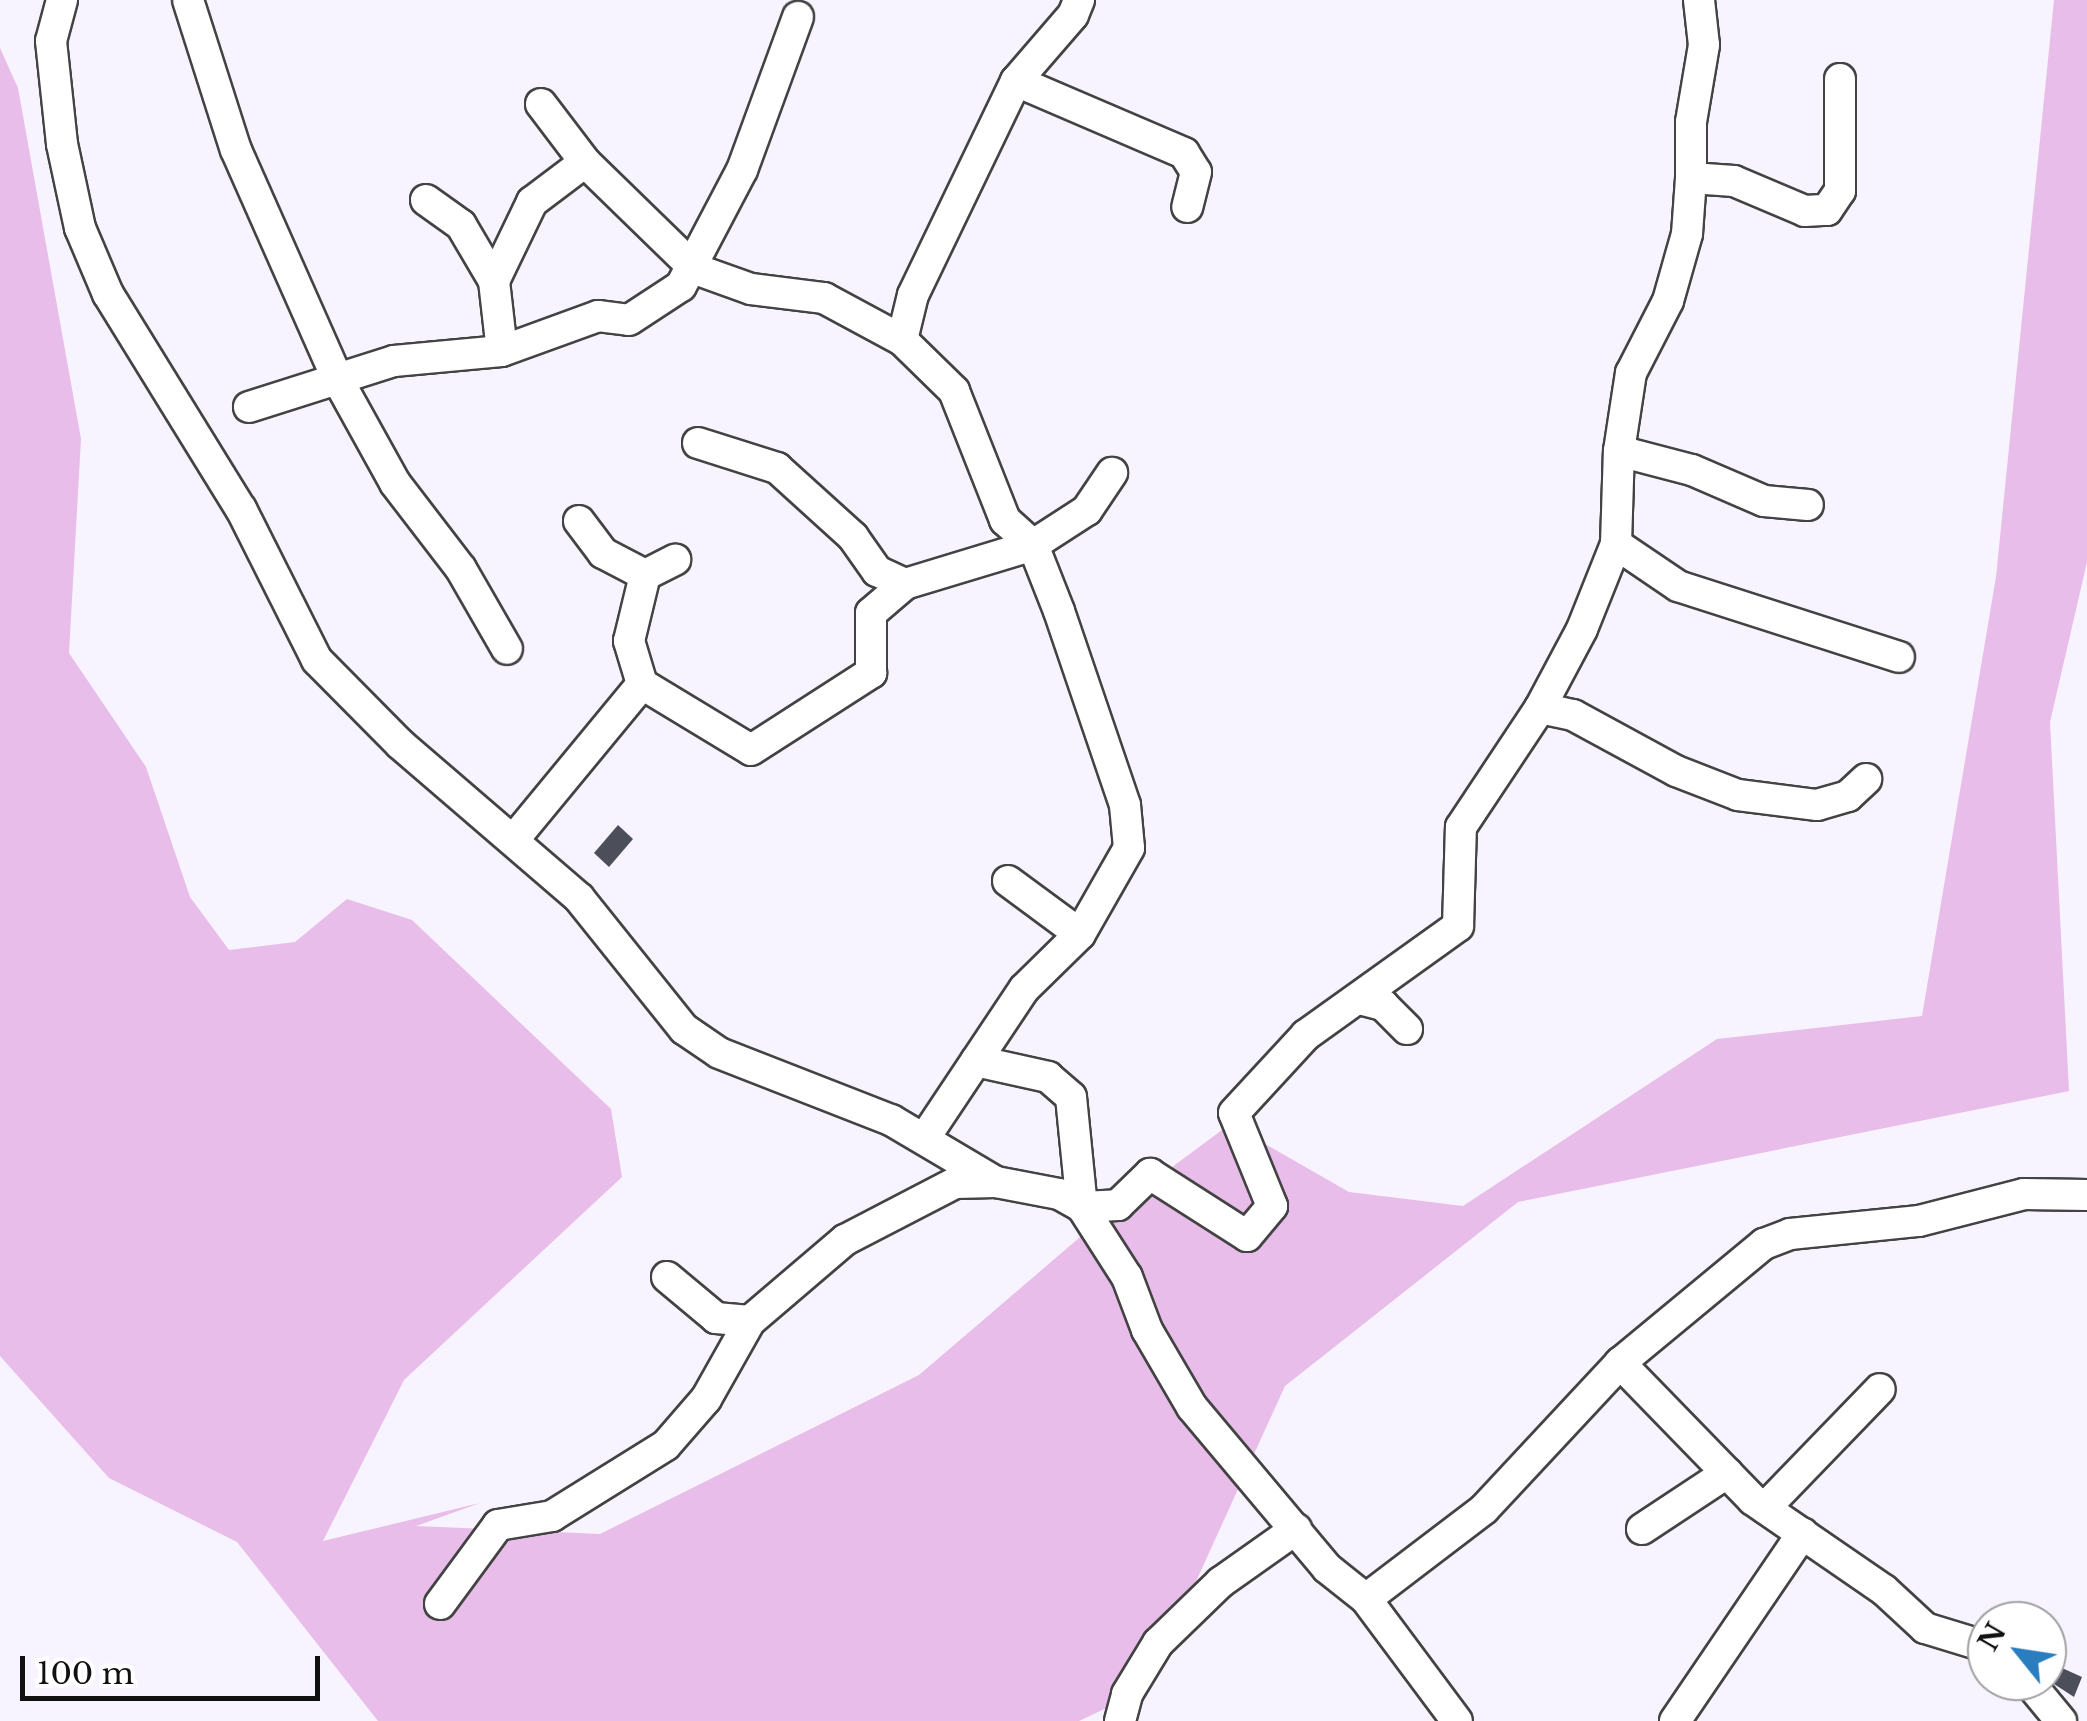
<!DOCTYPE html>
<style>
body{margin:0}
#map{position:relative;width:2087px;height:1721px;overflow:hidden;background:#f7f3ff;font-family:"Libre Baskerville",serif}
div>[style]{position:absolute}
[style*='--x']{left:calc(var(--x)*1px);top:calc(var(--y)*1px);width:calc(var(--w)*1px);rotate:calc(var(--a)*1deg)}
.green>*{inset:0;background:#e8bde9}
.building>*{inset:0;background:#4c4e59}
.roads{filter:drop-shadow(2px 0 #434343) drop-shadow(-2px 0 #434343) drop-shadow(0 2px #434343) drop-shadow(0 -2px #434343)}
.minor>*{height:30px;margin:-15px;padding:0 15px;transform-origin:15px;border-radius:15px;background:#fff}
span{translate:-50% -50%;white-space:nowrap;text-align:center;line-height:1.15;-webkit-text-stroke:10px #fff;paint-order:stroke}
.north{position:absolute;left:1967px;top:1601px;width:100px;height:100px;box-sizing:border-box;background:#fff;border:2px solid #9f9f9f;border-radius:50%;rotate:300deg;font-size:28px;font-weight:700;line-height:40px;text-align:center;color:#101010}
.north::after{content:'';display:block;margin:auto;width:35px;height:45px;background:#2a7dbe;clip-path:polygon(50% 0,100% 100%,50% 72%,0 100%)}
.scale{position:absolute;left:20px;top:1656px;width:300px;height:45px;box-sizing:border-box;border:5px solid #101010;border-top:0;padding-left:12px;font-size:30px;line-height:35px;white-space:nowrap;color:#101010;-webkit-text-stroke:8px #fff;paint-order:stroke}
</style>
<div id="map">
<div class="green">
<i style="clip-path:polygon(2054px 0,2087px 0,2087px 562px,2050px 722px,2069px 1091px,1518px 1202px,1285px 1386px,1147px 1689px,1079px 1721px,378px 1721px,237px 1542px,109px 1478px,0 1356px,0 48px,18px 88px,81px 439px,69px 653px,146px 767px,190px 897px,229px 950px,295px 942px,347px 899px,412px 920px,611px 1109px,622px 1177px,404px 1380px,323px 1541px,480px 1503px,416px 1526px,600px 1534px,919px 1375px,1093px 1226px,1230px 1124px,1349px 1192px,1463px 1206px,1717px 1039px,1922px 1016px,1996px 577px)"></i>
</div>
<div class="building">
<i style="clip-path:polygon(618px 825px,633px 839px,609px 867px,594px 853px)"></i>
<i style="clip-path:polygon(2062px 1668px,2082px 1677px,2074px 1697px,2054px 1684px)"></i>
</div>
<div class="roads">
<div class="minor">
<i style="--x:62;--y:0;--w:42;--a:105"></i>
<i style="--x:51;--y:41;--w:104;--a:83.9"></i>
<i style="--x:62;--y:144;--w:86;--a:77.9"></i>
<i style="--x:80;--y:228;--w:72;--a:67"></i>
<i style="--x:108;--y:294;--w:253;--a:58.3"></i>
<i style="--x:241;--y:509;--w:169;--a:63.3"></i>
<i style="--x:317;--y:660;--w:118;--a:45.3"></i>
<i style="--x:400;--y:744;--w:236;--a:40.7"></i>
<i style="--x:579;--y:898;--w:168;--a:51.3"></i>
<i style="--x:684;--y:1029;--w:42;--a:34.4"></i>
<i style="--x:719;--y:1053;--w:185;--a:21.3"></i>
<i style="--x:891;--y:1120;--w:122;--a:30.6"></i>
<i style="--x:996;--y:1182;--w:64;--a:10.8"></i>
<i style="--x:1059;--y:1194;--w:26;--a:29"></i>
<i style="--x:1082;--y:1207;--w:83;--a:57.3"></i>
<i style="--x:1127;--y:1277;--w:57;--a:69.3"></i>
<i style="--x:1147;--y:1330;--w:89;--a:59.7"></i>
<i style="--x:1192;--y:1407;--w:210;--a:50"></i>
<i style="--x:1327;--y:1568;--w:50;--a:38.5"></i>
<i style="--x:1366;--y:1599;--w:152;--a:53.3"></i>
<i style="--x:188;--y:0;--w:157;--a:72.3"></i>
<i style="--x:236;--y:150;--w:252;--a:66.1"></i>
<i style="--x:338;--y:380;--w:118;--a:61"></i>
<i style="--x:395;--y:483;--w:108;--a:52.5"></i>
<i style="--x:461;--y:569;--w:92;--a:60.1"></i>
<i style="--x:1699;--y:0;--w:45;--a:83.7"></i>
<i style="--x:1704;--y:45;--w:78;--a:99.6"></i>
<i style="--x:1691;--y:122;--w:56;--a:90"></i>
<i style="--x:1691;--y:178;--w:43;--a:4"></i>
<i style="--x:1734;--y:181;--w:77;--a:22.9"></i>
<i style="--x:1805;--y:211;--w:22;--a:-3"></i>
<i style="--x:1827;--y:210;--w:23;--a:-56"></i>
<i style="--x:1840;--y:191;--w:112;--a:-90"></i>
<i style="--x:1016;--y:81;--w:183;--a:23.2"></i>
<i style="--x:1184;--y:153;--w:22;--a:58"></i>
<i style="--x:1196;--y:172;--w:36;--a:104"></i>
<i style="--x:541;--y:104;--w:73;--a:52.8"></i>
<i style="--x:585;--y:162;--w:153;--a:44.2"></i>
<i style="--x:695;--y:269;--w:59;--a:19.7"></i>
<i style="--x:751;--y:289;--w:74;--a:7"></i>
<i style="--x:824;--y:298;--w:89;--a:28.3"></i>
<i style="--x:902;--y:340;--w:73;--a:44.4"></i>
<i style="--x:954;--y:391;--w:139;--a:68.4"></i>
<i style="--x:1005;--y:520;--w:38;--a:42"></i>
<i style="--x:1033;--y:545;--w:71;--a:68.5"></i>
<i style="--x:1059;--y:611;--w:205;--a:71.2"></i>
<i style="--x:1125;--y:805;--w:43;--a:84.7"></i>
<i style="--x:1129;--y:848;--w:99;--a:119.7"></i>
<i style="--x:1080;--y:934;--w:78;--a:135.5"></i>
<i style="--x:1024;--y:989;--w:180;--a:123.7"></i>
<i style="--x:426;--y:200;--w:43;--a:35.5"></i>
<i style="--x:461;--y:225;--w:65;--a:59.5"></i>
<i style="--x:494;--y:281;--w:70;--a:83.5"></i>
<i style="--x:494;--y:281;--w:88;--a:-64.3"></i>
<i style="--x:532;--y:202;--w:66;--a:-37"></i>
<i style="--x:902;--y:340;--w:46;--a:-76.3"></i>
<i style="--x:913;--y:295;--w:237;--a:-64.3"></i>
<i style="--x:1016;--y:81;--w:87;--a:-49.2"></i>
<i style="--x:1073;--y:15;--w:16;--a:-68"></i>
<i style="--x:249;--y:407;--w:152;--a:-17.6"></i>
<i style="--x:394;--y:361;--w:108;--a:-5.3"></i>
<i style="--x:502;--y:351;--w:102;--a:-20"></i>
<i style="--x:598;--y:316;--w:31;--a:7"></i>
<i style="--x:629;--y:320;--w:62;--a:-33.2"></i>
<i style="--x:681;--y:286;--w:131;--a:-62.3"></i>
<i style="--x:742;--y:170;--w:163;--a:-69.9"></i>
<i style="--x:698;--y:443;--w:83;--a:17.6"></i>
<i style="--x:777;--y:468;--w:103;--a:42.2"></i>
<i style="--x:853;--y:537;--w:42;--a:54.8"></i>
<i style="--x:877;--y:571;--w:31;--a:25"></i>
<i style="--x:1619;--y:451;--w:75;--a:14.6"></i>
<i style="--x:1692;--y:470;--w:78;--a:23.3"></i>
<i style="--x:1764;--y:501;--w:44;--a:5.2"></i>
<i style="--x:579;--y:521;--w:40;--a:53"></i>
<i style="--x:603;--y:553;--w:47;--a:27.6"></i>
<i style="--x:1616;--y:544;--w:75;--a:34.1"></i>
<i style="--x:1678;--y:586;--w:232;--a:17.8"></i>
<i style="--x:642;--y:684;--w:127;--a:31.2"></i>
<i style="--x:751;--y:750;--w:143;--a:-32.7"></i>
<i style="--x:871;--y:673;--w:60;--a:-90"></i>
<i style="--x:871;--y:613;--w:45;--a:-40.5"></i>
<i style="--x:905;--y:584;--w:134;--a:-16.9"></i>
<i style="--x:1033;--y:545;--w:64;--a:-32.9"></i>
<i style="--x:1087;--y:510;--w:45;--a:-56"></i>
<i style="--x:1540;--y:708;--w:34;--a:12"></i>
<i style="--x:1573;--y:715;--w:117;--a:28.5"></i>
<i style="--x:1676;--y:771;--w:66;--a:21.2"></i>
<i style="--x:1738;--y:795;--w:80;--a:7.2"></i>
<i style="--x:1817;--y:805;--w:32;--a:-16"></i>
<i style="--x:1848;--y:796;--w:25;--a:-43"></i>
<i style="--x:515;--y:838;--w:200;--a:-50.5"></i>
<i style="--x:642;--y:684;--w:45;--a:-106.8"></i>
<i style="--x:629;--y:641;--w:68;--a:-76.4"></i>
<i style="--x:645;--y:575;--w:34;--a:-27"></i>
<i style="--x:1008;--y:881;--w:89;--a:36.4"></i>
<i style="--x:1363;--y:1000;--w:21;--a:14"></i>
<i style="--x:1383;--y:1005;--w:34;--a:45"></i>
<i style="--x:976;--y:1061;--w:74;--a:12.5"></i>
<i style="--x:1048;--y:1077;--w:30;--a:41"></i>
<i style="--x:1071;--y:1097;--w:111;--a:84.3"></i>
<i style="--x:1082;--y:1207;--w:36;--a:-3"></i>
<i style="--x:1118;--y:1205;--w:45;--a:-44.1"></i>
<i style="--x:1150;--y:1174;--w:115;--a:32.6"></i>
<i style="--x:1247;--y:1236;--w:39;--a:-50"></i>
<i style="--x:1272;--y:1206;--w:100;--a:-112.2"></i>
<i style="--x:1234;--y:1113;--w:106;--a:-47.3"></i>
<i style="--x:1306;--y:1035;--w:187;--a:-35.6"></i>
<i style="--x:1458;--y:926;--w:99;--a:-88.3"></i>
<i style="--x:1461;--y:827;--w:143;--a:-56.4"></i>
<i style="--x:1540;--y:708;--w:89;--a:-62"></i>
<i style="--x:1582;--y:629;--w:92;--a:-68.2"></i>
<i style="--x:1616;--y:544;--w:93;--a:-88.2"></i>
<i style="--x:1619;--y:451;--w:79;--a:-81.3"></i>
<i style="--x:1631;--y:373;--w:81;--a:-62.8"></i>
<i style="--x:1668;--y:301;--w:70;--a:-74.2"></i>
<i style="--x:1687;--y:234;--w:56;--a:-85.9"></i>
<i style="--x:667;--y:1277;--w:64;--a:39.9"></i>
<i style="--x:716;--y:1318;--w:34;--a:5"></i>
<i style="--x:1620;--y:1363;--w:191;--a:45.8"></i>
<i style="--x:1753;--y:1500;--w:159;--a:34.5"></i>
<i style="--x:1884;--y:1590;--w:56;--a:42.8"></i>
<i style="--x:1925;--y:1628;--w:65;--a:17"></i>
<i style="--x:1765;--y:1508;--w:165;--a:-46"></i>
<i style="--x:1642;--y:1529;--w:102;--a:-33.4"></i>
<i style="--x:1366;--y:1599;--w:148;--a:-37.3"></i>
<i style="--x:1484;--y:1509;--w:200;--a:-47"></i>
<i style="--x:1620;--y:1363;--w:187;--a:-39.6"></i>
<i style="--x:1764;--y:1244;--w:28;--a:-21"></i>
<i style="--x:1790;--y:1234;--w:130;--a:-5.8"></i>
<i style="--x:1919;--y:1221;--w:108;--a:-14.4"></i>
<i style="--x:2024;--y:1194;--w:63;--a:0.9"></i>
<i style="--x:440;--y:1604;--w:98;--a:-53.7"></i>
<i style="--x:498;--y:1525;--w:55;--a:-9.5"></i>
<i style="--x:552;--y:1516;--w:134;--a:-31.9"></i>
<i style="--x:666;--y:1445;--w:61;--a:-49"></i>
<i style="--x:706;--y:1399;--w:90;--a:-60.6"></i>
<i style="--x:750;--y:1321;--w:125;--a:-40.5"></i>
<i style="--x:845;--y:1240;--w:124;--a:-27.4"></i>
<i style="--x:955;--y:1183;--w:41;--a:-1.4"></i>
<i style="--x:2028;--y:1681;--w:52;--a:50.5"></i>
<i style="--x:1120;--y:1721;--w:28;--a:-75"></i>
<i style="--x:1127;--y:1694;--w:60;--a:-58.7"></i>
<i style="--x:1158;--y:1643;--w:88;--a:-44.1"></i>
<i style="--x:1221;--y:1582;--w:92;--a:-35.2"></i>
<i style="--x:1675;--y:1721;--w:227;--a:-55.8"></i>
</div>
</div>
<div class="north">N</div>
<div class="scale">100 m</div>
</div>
